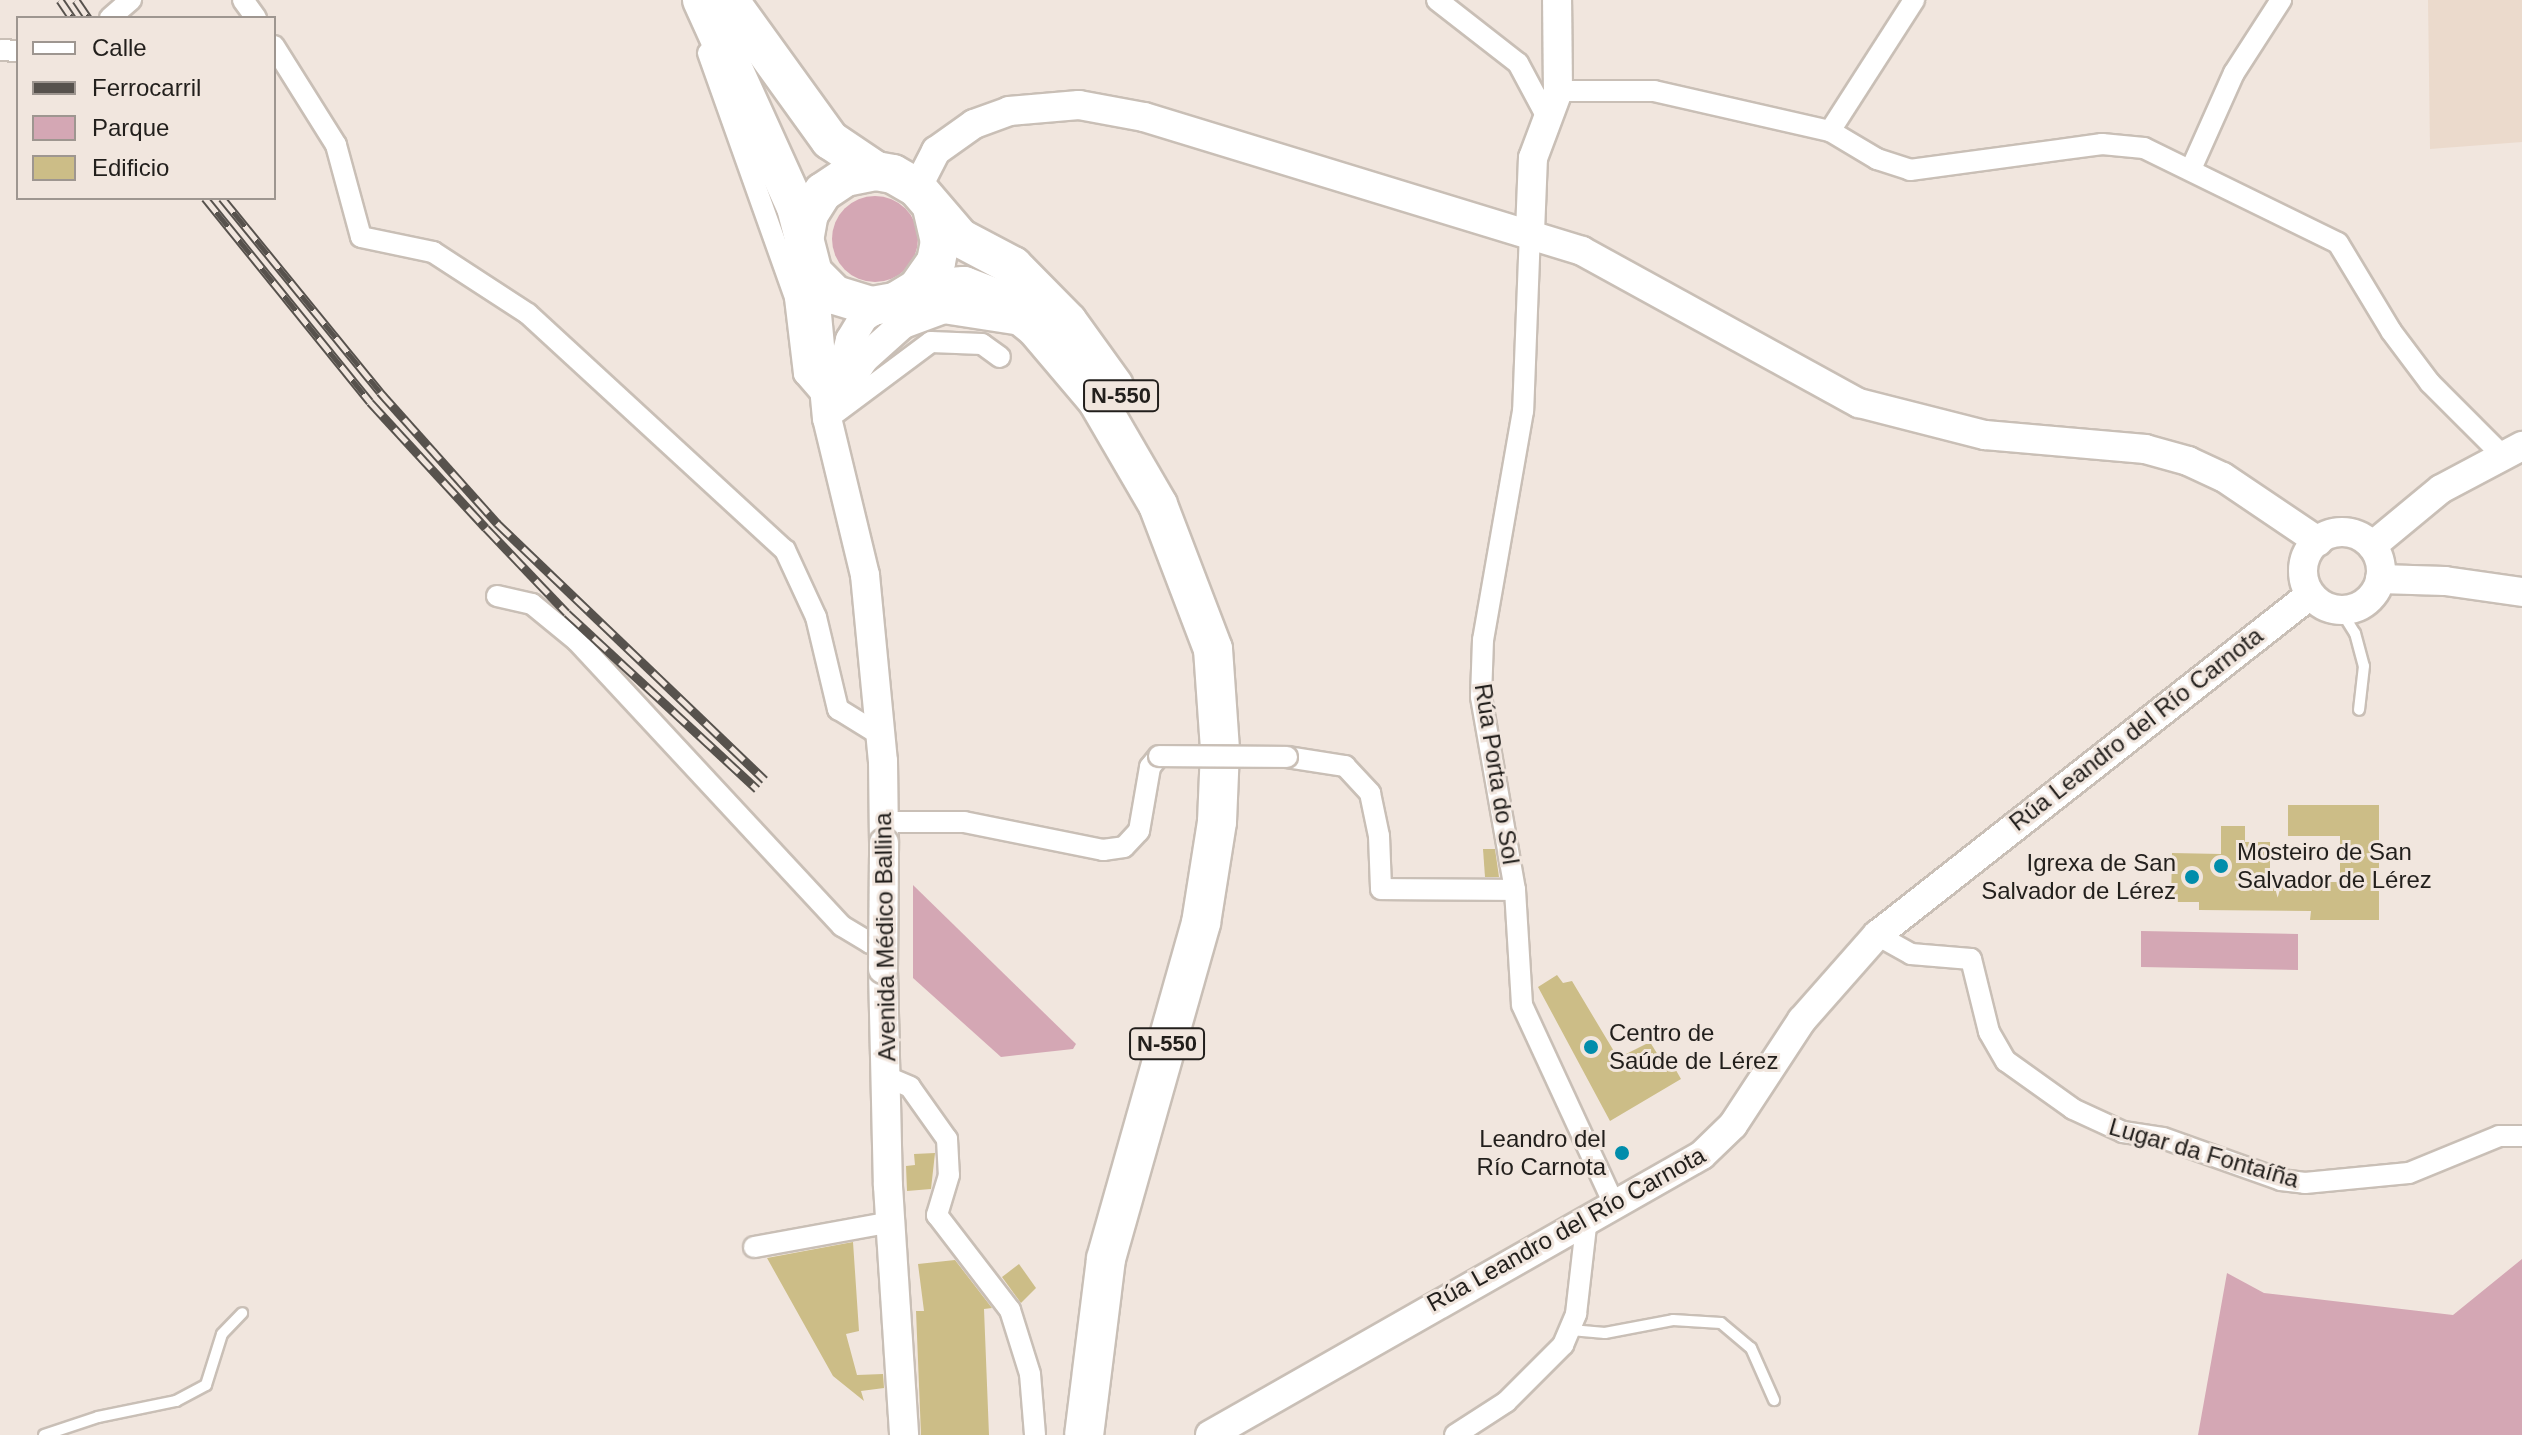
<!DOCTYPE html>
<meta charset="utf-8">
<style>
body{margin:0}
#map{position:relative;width:2522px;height:1435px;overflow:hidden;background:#f1e6de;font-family:Arial,sans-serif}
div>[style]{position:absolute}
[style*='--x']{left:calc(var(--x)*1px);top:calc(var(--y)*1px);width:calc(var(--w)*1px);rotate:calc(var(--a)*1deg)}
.built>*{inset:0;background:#ebdacc}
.green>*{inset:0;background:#d4a7b4}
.round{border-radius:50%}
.building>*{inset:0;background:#ccbd87}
.roads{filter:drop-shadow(2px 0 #c9bfb6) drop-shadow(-2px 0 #c9bfb6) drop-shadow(0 2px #c9bfb6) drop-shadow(0 -2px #c9bfb6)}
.lane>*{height:10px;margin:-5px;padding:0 5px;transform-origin:5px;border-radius:5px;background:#fff}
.street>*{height:20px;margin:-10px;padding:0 10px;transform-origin:10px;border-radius:10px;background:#fff}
.secondary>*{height:28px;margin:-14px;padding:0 14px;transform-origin:14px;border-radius:14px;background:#fff}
.secondary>.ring{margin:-14px;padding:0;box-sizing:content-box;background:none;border:28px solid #fff;border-radius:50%}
.highway>*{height:38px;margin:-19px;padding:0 19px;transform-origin:19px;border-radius:19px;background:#fff}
.rail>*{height:9px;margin-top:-4.5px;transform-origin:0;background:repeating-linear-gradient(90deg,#f1e6de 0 18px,#57524d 0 36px);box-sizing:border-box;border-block:2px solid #57524d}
.bridges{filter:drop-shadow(2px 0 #c9bfb6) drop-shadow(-2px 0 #c9bfb6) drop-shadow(0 2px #c9bfb6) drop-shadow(0 -2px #c9bfb6)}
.street-bridge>*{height:20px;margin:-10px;padding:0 10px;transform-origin:10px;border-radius:10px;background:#fff}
.secondary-bridge>*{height:28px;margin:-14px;padding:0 14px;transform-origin:14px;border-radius:14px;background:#fff}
.dots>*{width:22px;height:22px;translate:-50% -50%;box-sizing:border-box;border:4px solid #f1e6de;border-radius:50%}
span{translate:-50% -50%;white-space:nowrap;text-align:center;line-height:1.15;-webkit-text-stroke:6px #f1e6de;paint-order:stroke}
.shield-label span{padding:2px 6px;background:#f1e6de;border:2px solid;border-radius:6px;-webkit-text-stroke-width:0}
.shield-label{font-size:22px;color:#221f1c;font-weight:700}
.street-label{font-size:24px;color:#221f1c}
.poi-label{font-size:24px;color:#221f1c}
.left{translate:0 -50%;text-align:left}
.right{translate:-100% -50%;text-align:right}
.legend{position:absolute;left:16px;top:16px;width:260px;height:184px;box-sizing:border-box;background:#f1e6de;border:2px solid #9e9690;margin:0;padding:10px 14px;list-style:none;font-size:24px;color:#221f1c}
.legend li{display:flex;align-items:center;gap:16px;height:40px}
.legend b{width:40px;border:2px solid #9e9690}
</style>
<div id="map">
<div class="built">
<i style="clip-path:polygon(2428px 0,2522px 0,2522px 142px,2430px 149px)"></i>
</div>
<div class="green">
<i class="round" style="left:832px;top:196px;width:86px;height:86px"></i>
<i style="clip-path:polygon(913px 885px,1076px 1044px,1073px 1049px,1001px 1057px,913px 978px)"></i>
<i style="clip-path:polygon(2141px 931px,2298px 934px,2298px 970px,2141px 967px)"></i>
<i style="clip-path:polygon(2522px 1259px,2522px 1435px,2198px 1435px,2227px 1273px,2264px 1293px,2453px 1315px)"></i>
</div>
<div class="building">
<i style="clip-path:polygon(2288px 805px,2379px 805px,2379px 920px,2310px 920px,2311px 911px,2199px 910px,2199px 902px,2171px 902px,2172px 853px,2221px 854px,2221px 826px,2245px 826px,2245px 842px,2270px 842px,2270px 876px,2289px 877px,2289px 882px,2340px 882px,2340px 836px,2288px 836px)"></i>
<i style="clip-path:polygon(1483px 849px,1495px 849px,1499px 877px,1485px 877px)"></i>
<i style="clip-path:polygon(1557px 975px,1563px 983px,1572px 981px,1618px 1058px,1650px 1042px,1658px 1055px,1665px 1051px,1681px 1079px,1610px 1121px,1538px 987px)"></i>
<i style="clip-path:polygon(935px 1153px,931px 1189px,907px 1191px,906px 1166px,915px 1165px,914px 1154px)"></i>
<i style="clip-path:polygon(853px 1242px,859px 1331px,846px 1334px,857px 1375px,883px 1374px,884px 1388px,861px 1391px,864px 1401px,833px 1376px,767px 1258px)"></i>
<i style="clip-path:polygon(955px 1260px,992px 1308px,984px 1309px,989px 1435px,921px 1435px,916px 1311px,924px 1311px,918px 1264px)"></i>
<i style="clip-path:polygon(1019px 1264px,1036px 1288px,1021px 1303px,1002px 1277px)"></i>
</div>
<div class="roads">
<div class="lane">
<i style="--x:2341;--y:611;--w:26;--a:58"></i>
<i style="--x:2355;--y:633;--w:34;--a:75"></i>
<i style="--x:2364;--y:666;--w:44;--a:96.5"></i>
<i style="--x:1571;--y:1330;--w:34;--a:5"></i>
<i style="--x:1605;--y:1333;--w:69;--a:-10.8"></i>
<i style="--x:1673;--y:1320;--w:48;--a:3.6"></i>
<i style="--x:1721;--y:1323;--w:39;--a:40"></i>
<i style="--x:1751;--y:1348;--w:57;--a:66.1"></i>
<i style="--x:44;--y:1435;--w:57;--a:-18.4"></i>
<i style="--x:98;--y:1417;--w:80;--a:-11.6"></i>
<i style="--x:176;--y:1401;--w:34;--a:-28"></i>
<i style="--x:206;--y:1385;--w:53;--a:-72.6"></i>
<i style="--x:222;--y:1334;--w:29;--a:-46"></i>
</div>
<div class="street">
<i style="--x:243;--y:0;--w:22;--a:54"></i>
<i style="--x:1437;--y:0;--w:103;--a:37.9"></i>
<i style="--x:1518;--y:63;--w:64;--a:61.8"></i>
<i style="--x:110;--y:18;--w:28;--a:-41"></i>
<i style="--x:274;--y:46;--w:117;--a:57.9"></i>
<i style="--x:336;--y:145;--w:95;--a:74.8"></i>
<i style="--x:361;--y:237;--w:74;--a:11.8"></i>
<i style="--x:433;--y:252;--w:113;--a:33.1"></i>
<i style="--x:528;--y:314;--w:349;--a:42.6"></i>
<i style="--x:785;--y:550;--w:74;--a:65.2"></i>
<i style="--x:816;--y:617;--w:95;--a:76.6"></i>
<i style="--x:838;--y:709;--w:49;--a:31.8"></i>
<i style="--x:0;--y:50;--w:18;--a:3"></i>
<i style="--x:708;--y:53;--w:260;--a:70.4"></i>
<i style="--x:795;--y:298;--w:77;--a:83.2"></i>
<i style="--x:804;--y:374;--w:30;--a:49"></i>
<i style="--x:1558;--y:91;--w:96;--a:0"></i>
<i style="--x:1654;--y:91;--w:180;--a:12.8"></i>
<i style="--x:1830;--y:131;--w:55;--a:30.8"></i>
<i style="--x:1877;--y:159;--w:35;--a:18"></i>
<i style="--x:1910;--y:170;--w:194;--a:-7.7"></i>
<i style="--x:2102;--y:144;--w:42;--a:5.4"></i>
<i style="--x:2144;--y:148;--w:216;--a:26.1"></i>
<i style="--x:2338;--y:243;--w:103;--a:58.9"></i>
<i style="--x:2391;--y:331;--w:65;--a:53.1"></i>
<i style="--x:2430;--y:383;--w:100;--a:45"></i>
<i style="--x:1830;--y:131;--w:156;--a:-57.3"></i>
<i style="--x:2191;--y:169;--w:105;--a:-65.9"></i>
<i style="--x:2234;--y:73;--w:87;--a:-57.2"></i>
<i style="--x:1530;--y:232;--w:179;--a:92.2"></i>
<i style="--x:1523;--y:411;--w:232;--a:99.9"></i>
<i style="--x:1483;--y:640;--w:57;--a:92"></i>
<i style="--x:1481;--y:697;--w:196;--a:80"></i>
<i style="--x:1515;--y:890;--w:115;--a:86.5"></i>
<i style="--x:1522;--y:1005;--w:217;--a:65.2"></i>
<i style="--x:833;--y:415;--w:122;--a:-36.7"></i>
<i style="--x:931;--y:342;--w:51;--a:2.2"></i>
<i style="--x:982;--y:344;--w:22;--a:36"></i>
<i style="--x:497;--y:596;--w:36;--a:13"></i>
<i style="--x:532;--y:604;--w:58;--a:39.4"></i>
<i style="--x:577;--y:641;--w:389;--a:47.1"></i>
<i style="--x:842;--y:926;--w:33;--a:31"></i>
<i style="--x:870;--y:943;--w:13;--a:4"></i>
<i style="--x:1287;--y:757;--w:59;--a:8.8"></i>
<i style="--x:1345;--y:766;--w:37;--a:47"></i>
<i style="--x:1370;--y:793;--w:44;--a:78.2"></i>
<i style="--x:1379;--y:836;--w:53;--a:87.8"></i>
<i style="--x:1381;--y:889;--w:134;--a:0.4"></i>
<i style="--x:884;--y:822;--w:80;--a:0"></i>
<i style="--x:964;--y:822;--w:142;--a:11.4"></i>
<i style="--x:1103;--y:850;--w:21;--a:-8"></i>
<i style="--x:1124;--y:847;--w:22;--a:-47"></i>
<i style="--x:1139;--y:831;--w:65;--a:-80.2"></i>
<i style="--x:1150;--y:767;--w:14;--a:-51"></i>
<i style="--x:1877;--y:935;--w:39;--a:29"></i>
<i style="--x:1911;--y:954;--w:60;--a:4.8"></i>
<i style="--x:1971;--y:959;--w:75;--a:76.1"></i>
<i style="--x:1989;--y:1032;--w:34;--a:60"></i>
<i style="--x:2006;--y:1061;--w:82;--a:35.6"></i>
<i style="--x:2073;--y:1109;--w:55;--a:24.7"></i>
<i style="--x:2123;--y:1132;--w:40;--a:8.5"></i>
<i style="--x:2163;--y:1138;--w:125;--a:19.6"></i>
<i style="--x:2281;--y:1180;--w:24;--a:7"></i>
<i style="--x:2305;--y:1183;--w:104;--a:-5.5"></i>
<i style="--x:2409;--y:1173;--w:97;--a:-22.3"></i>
<i style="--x:2499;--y:1136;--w:23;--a:0"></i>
<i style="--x:887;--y:1077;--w:25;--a:23"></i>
<i style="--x:910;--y:1087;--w:64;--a:54.6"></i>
<i style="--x:947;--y:1139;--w:36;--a:87"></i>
<i style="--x:949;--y:1175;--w:42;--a:106.7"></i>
<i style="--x:937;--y:1215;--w:120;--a:52.5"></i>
<i style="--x:1010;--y:1310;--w:67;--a:72.6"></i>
<i style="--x:1030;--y:1374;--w:61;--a:85.3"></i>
<i style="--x:754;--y:1247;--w:139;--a:-10.3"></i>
<i style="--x:1455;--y:1435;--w:61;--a:-32.9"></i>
<i style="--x:1506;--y:1402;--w:81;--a:-45"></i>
<i style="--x:1563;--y:1345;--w:34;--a:-67"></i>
<i style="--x:1576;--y:1314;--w:98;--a:-83.5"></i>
</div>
<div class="secondary">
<i style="--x:917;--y:188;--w:42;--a:-62.8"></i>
<i style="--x:936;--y:151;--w:47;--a:-35.4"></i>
<i style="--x:974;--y:124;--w:37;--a:-20"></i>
<i style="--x:1009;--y:111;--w:70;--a:-4.9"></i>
<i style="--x:1079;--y:105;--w:66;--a:10.5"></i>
<i style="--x:1144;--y:117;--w:458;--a:17"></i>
<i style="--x:1582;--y:251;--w:316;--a:28.8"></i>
<i style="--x:1859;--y:403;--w:130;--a:14.3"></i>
<i style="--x:1985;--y:435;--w:161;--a:5"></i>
<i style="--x:2145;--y:449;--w:45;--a:15.6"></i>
<i style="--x:2188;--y:461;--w:38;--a:25"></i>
<i style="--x:2223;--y:477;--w:115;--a:34"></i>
<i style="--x:1530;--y:232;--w:74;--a:-87.7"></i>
<i style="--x:1533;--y:158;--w:72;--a:-69.5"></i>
<i style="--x:1558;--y:91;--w:91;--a:-90.6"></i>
<i style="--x:813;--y:273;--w:146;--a:84.5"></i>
<i style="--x:827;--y:418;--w:162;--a:76.4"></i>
<i style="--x:865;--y:575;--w:187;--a:84.5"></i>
<i style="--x:883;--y:761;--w:82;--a:89.3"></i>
<i style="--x:838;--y:387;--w:49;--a:-75.7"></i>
<i style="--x:850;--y:340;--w:26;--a:-59"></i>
<i style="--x:863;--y:318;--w:22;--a:-34"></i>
<i style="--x:836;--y:401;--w:50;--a:-56.3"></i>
<i style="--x:864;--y:359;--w:52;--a:-41.9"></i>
<i style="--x:903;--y:324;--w:44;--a:-20.1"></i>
<i style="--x:944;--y:309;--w:72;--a:8.8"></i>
<i class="ring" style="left:2303px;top:532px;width:50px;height:50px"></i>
<i style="--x:2372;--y:546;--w:89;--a:-39.6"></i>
<i style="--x:2441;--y:489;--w:92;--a:-28"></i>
<i style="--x:2380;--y:579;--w:65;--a:1.8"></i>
<i style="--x:2445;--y:581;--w:78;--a:8.1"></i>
<i style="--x:883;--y:969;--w:217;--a:88.7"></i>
<i style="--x:888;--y:1186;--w:250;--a:86.3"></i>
<i style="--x:1210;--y:1435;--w:566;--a:-29.64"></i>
<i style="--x:1702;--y:1155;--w:43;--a:-44.1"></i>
<i style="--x:1733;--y:1125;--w:126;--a:-56.7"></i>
<i style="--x:1802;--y:1020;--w:113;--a:-48.6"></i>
<i style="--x:1877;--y:935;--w:551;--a:-38.14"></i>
</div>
<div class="highway">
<i style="--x:702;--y:0;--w:227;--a:65.6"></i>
<i style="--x:796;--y:207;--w:68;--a:75.6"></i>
<i style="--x:813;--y:273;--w:31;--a:45"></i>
<i style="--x:835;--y:295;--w:39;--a:17"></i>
<i style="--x:872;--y:306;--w:23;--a:-10"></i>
<i style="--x:895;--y:302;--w:26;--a:-31"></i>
<i style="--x:917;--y:289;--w:33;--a:-55"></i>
<i style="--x:936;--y:262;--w:20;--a:-79"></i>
<i style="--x:940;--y:242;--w:36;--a:-103"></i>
<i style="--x:729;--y:0;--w:173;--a:54.2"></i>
<i style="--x:830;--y:140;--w:55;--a:34"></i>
<i style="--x:804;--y:241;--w:27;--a:-80"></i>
<i style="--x:809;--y:214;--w:26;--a:-58"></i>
<i style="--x:823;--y:192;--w:27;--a:-34"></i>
<i style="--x:845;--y:177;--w:32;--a:-11"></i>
<i style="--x:876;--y:171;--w:17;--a:10"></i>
<i style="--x:893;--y:174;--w:28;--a:30"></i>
<i style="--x:917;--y:188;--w:66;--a:49.3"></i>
<i style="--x:960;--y:238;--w:60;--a:27.8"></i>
<i style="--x:1013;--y:266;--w:78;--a:45.5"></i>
<i style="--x:1068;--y:322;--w:79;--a:54.3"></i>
<i style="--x:917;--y:289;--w:47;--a:-3.7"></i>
<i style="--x:964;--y:286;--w:40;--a:21"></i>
<i style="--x:1001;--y:300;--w:43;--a:38.5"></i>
<i style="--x:1035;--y:327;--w:96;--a:49.7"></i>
<i style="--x:1097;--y:400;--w:121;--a:59.8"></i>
<i style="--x:1158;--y:505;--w:154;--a:69.1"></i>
<i style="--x:1213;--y:649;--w:101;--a:86"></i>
<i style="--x:1220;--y:750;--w:72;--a:92.4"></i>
<i style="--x:1217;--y:822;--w:102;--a:99"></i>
<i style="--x:1201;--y:923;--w:349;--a:105.8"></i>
<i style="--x:1106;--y:1259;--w:177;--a:97.1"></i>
</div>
</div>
<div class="rail">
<i style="--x:60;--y:0;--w:22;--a:56"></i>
<i style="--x:76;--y:0;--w:22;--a:56"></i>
<i style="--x:205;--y:198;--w:262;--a:51"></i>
<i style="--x:370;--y:402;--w:171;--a:47.4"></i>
<i style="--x:486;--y:528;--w:117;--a:46.4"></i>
<i style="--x:567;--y:613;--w:259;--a:42.8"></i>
<i style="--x:222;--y:198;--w:250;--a:50.8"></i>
<i style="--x:380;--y:392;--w:176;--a:48.2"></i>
<i style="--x:497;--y:523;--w:371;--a:43.8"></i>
</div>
<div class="bridges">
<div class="street-bridge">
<i style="--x:1159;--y:756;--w:128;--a:0.4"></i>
</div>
<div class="secondary-bridge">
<i style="--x:883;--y:969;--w:126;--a:-89.5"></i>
</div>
</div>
<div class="dots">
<i style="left:2221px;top:866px;background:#018dab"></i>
<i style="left:2192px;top:877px;background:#018dab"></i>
<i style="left:1591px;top:1047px;background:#018dab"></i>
<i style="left:1622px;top:1153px;background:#018dab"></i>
</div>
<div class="shield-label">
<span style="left:1121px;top:396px">N-550</span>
<span style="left:1167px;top:1044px">N-550</span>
</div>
<div class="street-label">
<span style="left:2136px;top:729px;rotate:-38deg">Rúa Leandro del Río Carnota</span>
<span style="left:1497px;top:774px;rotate:81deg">Rúa Porta do Sol</span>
<span style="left:885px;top:937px;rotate:-91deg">Avenida Médico Ballina</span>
<span style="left:2204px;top:1153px;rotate:16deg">Lugar da Fontaíña</span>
<span style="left:1566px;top:1229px;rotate:-29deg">Rúa Leandro del Río Carnota</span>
</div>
<div class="poi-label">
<span class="left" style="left:2237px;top:866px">Mosteiro de San<br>Salvador de Lérez</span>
<span class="right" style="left:2176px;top:877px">Igrexa de San<br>Salvador de Lérez</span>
<span class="left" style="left:1609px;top:1047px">Centro de<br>Saúde de Lérez</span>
<span class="right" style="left:1606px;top:1153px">Leandro del<br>Río Carnota</span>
</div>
<ul class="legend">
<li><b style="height:10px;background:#fff"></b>Calle</li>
<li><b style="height:10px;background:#57524d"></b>Ferrocarril</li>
<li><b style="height:22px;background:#d4a7b4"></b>Parque</li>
<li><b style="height:22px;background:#ccbd87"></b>Edificio</li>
</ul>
</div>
